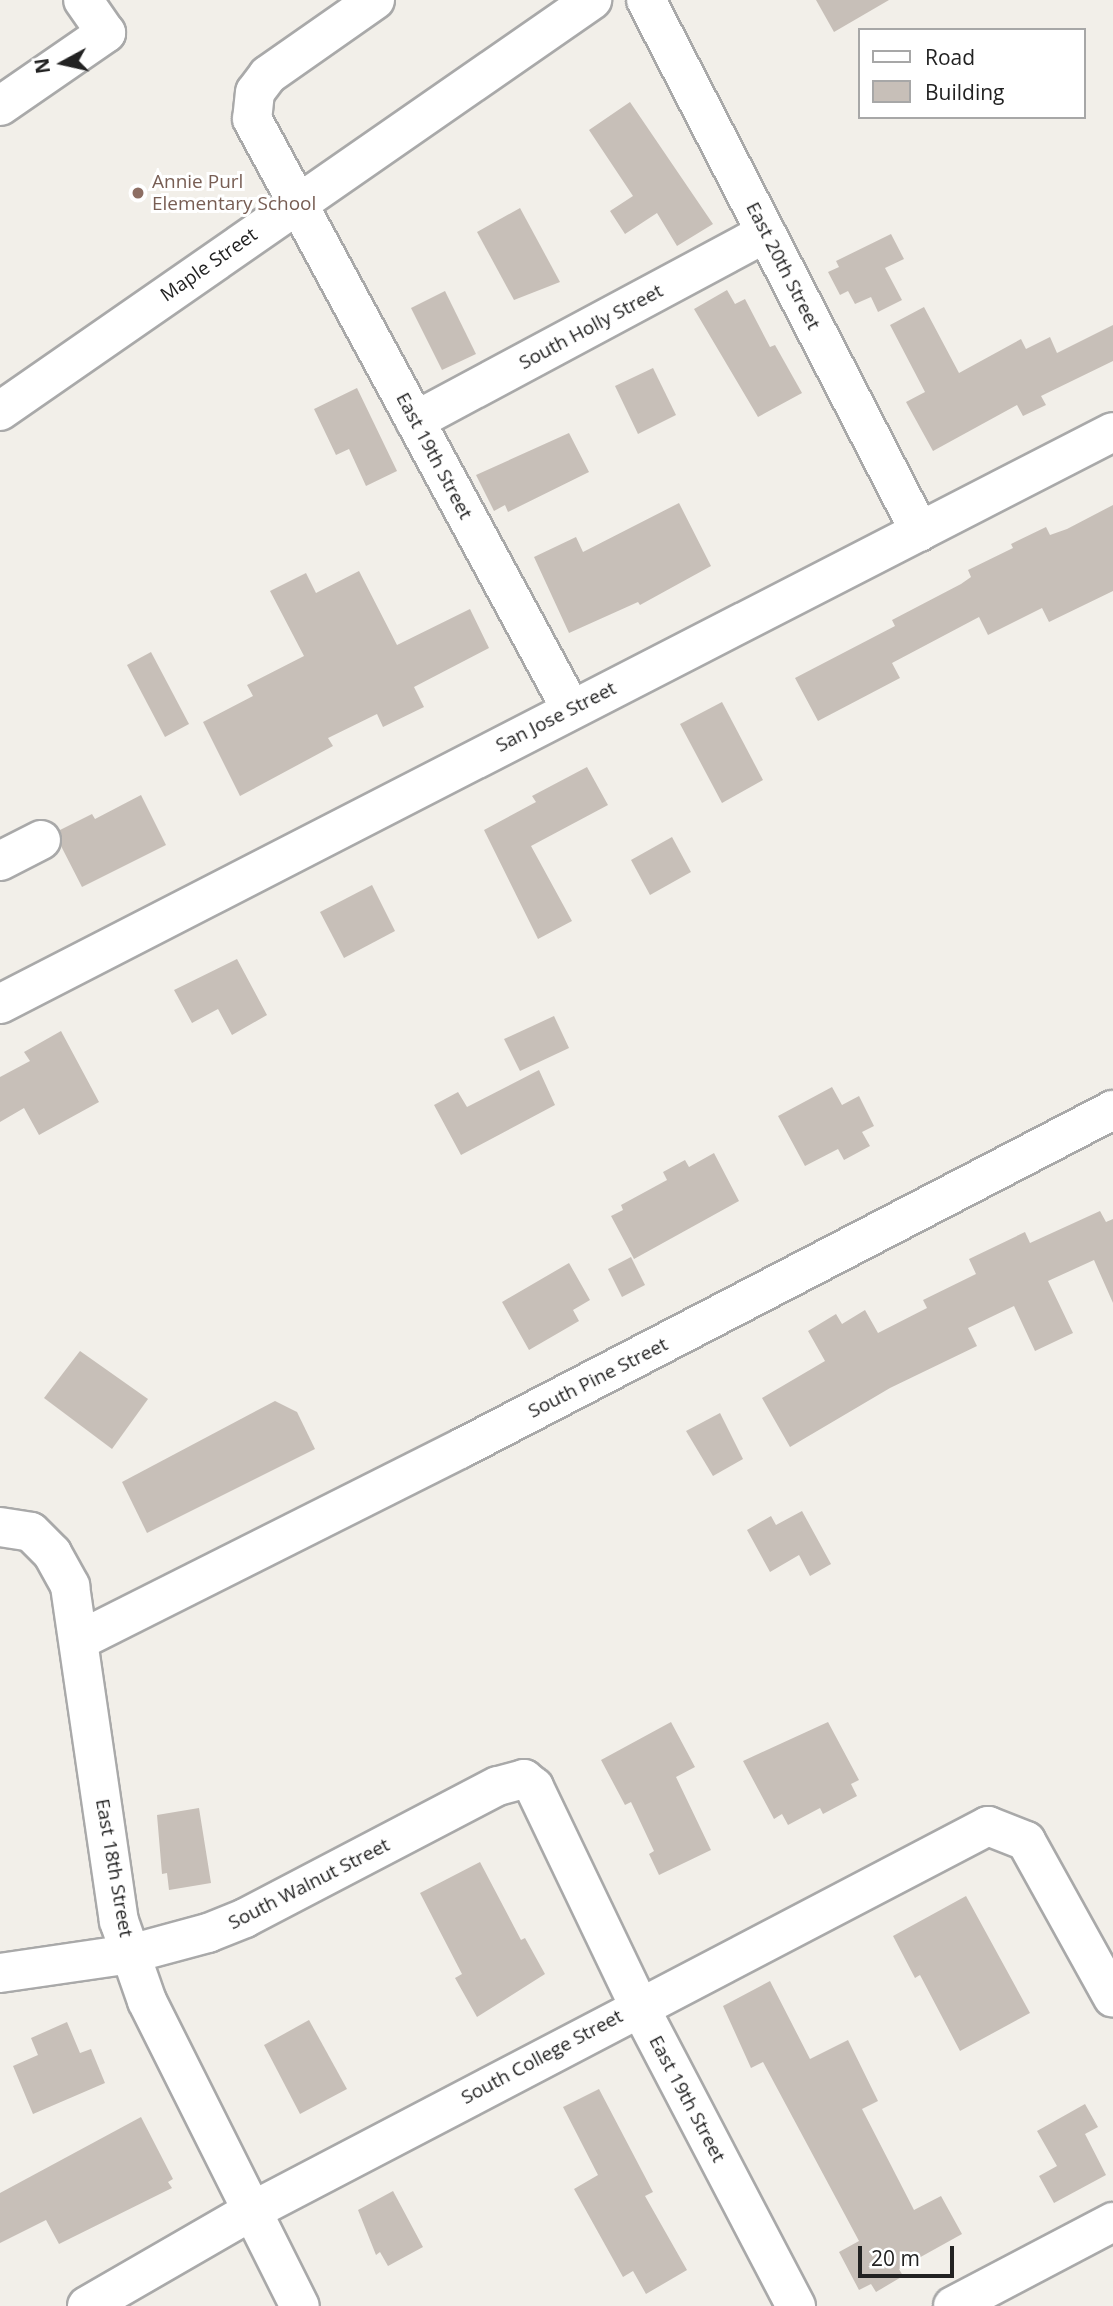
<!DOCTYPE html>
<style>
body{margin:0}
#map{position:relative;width:1113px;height:2306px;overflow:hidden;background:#f2efe9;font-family:"Open Sans",sans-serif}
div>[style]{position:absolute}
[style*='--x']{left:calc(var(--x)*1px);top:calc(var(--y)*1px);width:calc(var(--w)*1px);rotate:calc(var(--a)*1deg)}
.building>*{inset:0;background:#c7bfb8}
.roads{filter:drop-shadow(2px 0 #a9a9a9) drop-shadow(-2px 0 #a9a9a9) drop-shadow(0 2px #a9a9a9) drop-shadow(0 -2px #a9a9a9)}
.minor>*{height:38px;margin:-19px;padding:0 19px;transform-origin:19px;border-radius:19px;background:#fff}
.dots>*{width:19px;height:19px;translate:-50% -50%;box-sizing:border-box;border:4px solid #fff;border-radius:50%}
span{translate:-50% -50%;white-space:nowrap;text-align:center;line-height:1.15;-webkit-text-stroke:6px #fff;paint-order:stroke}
.education-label{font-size:19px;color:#785e54}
.left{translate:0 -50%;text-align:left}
.street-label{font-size:19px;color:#222}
.legend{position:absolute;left:858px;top:28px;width:228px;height:91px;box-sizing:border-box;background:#fff;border:2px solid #a7a7a7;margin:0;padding:9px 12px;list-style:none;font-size:21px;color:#222}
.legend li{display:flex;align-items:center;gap:14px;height:35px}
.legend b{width:35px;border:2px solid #a7a7a7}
.north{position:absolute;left:28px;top:28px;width:70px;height:70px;-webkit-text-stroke:5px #fff;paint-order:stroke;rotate:262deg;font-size:19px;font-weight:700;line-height:28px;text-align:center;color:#222}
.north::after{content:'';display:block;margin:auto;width:24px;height:32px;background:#222;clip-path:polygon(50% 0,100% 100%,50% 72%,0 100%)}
.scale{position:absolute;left:858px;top:2246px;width:96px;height:32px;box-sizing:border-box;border:4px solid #222;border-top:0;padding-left:9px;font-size:21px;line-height:24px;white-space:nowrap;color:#222;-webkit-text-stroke:5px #fff;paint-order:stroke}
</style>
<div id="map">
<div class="building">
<i style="clip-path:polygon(816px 0,889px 0,834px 32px)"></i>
<i style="clip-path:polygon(630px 102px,713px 224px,677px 246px,657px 213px,625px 234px,610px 211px,633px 196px,589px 130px)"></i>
<i style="clip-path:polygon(520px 208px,560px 282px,514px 300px,477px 232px)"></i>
<i style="clip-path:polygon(891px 234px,904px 259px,885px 268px,902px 300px,878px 312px,871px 297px,855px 304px,848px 291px,840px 295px,828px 272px,839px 267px,836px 261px)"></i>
<i style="clip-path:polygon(727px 290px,735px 304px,745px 299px,770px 347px,775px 345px,802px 393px,758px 417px,694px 309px)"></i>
<i style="clip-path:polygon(445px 291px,476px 354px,442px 370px,411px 308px)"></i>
<i style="clip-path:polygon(924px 307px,959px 373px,1021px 339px,1026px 349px,1050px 337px,1057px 353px,1113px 325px,1113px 361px,1041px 396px,1046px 405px,1023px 416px,1017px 405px,933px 451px,906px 402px,925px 392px,890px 325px)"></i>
<i style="clip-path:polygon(653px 368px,676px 415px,638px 434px,615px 386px)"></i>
<i style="clip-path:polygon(357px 388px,397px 471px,366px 486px,349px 449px,336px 455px,314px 409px)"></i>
<i style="clip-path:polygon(569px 433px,589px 472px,508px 512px,505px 505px,494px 511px,476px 475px)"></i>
<i style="clip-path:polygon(679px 503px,711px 566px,640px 605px,638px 602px,569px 633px,534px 557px,576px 537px,583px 552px)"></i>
<i style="clip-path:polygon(1113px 505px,1113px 591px,1049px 622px,1042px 608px,988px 635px,979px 617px,892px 663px,900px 678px,818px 721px,795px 678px,895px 626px,892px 620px,961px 584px,971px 577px,968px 570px,1013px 548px,1011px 544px,1046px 527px,1050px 535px,1067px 529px)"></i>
<i style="clip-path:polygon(359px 571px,397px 645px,470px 609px,489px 648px,414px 687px,424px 707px,383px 727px,377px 714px,328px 738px,333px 746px,240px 796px,203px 722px,253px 696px,247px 685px,304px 656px,270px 591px,306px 573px,316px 593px)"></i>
<i style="clip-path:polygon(151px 652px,189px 724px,165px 737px,127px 665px)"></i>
<i style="clip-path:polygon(722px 702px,763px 780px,722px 803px,680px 724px)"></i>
<i style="clip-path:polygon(587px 767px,608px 805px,531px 846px,572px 921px,538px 939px,484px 830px,536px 802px,532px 796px)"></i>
<i style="clip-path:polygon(141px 795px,166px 845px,82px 887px,61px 846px,60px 830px,92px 814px,95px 819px)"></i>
<i style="clip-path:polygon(672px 837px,691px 872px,650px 895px,631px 860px)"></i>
<i style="clip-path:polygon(372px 885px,395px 931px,344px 958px,320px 912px)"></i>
<i style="clip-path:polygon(237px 959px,267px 1015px,232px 1035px,218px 1009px,192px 1023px,174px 990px)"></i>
<i style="clip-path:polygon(554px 1016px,569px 1048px,520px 1071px,504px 1039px)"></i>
<i style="clip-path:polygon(61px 1031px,99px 1102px,39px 1135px,24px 1108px,0 1122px,0 1077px,30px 1061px,24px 1052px)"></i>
<i style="clip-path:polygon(539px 1070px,555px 1105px,461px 1155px,434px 1105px,458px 1092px,467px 1107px)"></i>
<i style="clip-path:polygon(832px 1087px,842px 1105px,859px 1096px,874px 1126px,862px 1132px,870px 1146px,844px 1160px,838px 1149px,805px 1166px,778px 1116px)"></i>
<i style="clip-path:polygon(714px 1153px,739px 1201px,634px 1259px,611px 1216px,623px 1210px,621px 1205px,667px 1180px,663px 1172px,685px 1160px,689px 1167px)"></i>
<i style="clip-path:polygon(1100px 1211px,1106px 1222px,1113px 1219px,1113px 1303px,1094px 1260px,1048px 1281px,1073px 1333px,1035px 1351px,1014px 1306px,968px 1328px,977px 1346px,890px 1388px,790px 1447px,762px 1398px,825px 1361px,808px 1331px,836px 1314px,842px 1324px,865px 1310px,878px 1333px,927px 1308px,923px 1300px,976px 1274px,969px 1259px,1025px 1232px,1030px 1243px)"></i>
<i style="clip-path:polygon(631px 1257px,645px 1285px,622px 1297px,608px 1269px)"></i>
<i style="clip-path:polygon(569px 1263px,590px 1300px,573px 1310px,579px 1321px,529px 1350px,502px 1302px)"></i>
<i style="clip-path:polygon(80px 1351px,148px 1399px,112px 1449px,44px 1398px)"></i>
<i style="clip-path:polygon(275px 1401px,297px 1412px,315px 1449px,147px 1533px,122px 1482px)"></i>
<i style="clip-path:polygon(720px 1413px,743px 1459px,713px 1476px,686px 1431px)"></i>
<i style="clip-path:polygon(802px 1511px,831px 1564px,810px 1576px,799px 1555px,770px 1572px,747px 1530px,771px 1516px,776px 1525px)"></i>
<i style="clip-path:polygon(671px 1722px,695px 1767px,676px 1777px,711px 1850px,659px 1875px,649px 1854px,654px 1851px,631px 1802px,625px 1805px,601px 1760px)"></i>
<i style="clip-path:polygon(828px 1722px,859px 1780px,851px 1784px,857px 1796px,823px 1814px,820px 1808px,788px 1825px,782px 1814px,774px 1819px,743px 1761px)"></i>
<i style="clip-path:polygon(199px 1808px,211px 1883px,169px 1890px,167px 1873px,162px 1874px,157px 1815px)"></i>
<i style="clip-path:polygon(480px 1862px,521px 1940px,525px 1938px,545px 1974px,477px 2017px,455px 1978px,462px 1974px,420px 1893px)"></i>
<i style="clip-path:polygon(966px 1896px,1030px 2013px,960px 2051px,920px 1975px,915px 1978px,893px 1936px)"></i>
<i style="clip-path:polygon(770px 1981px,810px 2059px,848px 2040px,878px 2101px,862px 2109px,914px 2210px,941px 2196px,962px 2234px,899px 2269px,903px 2276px,876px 2292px,871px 2284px,859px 2290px,839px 2252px,859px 2241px,763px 2062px,751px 2068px,723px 2006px)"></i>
<i style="clip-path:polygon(309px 2020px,347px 2089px,300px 2114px,264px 2045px)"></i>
<i style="clip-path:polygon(67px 2022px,80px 2053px,91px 2049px,105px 2083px,33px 2114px,13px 2066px,38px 2055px,31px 2038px)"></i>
<i style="clip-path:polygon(599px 2089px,653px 2192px,645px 2196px,687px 2270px,646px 2294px,633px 2271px,623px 2277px,574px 2189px,598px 2175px,563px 2107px)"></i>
<i style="clip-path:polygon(1085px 2104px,1098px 2127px,1085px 2134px,1106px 2175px,1054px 2203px,1039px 2176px,1057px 2166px,1037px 2131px)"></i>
<i style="clip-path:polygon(141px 2117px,173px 2179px,168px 2182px,172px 2188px,59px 2244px,46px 2220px,0 2243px,0 2193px)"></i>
<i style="clip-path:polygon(393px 2191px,423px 2247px,388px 2266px,380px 2252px,376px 2255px,358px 2210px)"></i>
</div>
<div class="roads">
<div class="minor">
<i style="--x:375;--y:0;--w:131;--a:145"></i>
<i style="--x:268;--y:75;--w:21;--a:127"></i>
<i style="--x:255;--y:92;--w:27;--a:96"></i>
<i style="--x:252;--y:119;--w:671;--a:61.6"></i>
<i style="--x:646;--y:0;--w:598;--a:62.75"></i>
<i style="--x:0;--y:106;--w:129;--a:-34.6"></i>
<i style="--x:106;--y:33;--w:40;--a:-124.9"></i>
<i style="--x:0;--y:411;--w:721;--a:-34.77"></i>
<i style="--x:415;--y:421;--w:398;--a:-28.2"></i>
<i style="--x:0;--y:861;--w:46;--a:-27.1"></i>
<i style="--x:0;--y:1004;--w:1251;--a:-27.2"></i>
<i style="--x:0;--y:1527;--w:31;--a:9"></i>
<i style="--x:31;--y:1532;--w:30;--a:45"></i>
<i style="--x:52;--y:1553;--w:38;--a:61"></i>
<i style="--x:70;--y:1586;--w:339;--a:81.7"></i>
<i style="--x:119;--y:1921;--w:85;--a:70.7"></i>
<i style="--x:147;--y:2001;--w:341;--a:63.4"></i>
<i style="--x:80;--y:1640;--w:425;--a:-26.7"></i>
<i style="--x:460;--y:1449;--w:736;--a:-27.44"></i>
<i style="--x:0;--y:1973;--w:131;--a:-8.3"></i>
<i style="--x:130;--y:1954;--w:81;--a:-15.1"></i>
<i style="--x:208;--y:1933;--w:40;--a:-22"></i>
<i style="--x:245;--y:1918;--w:285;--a:-27.6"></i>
<i style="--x:498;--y:1786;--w:27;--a:-15"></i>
<i style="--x:524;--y:1779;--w:13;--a:39"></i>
<i style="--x:534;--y:1787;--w:243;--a:64.4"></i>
<i style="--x:639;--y:2006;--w:339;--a:62.4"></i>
<i style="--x:87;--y:2306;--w:188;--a:-30"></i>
<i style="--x:250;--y:2212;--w:833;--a:-27.61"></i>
<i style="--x:988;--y:1826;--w:41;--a:21.5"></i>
<i style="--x:1026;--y:1841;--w:179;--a:61"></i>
<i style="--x:953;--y:2306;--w:181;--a:-27.7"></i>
</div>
</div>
<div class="dots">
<i style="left:138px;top:193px;background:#8d6e63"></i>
</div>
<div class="education-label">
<span class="left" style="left:152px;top:193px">Annie Purl<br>Elementary School</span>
</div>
<div class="street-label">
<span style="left:209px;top:265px;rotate:-35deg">Maple Street</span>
<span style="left:783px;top:266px;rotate:63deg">East 20th Street</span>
<span style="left:591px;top:327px;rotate:-28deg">South Holly Street</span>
<span style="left:434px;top:456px;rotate:62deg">East 19th Street</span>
<span style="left:556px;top:717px;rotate:-27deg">San Jose Street</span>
<span style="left:598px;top:1378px;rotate:-27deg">South Pine Street</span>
<span style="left:114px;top:1868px;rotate:80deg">East 18th Street</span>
<span style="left:309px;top:1884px;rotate:-27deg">South Walnut Street</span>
<span style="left:542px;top:2057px;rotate:-28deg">South College Street</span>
<span style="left:687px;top:2099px;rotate:62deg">East 19th Street</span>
</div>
<ul class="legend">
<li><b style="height:9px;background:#fff"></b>Road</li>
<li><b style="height:19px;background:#c7bfb8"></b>Building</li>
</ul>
<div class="north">N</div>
<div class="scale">20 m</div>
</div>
